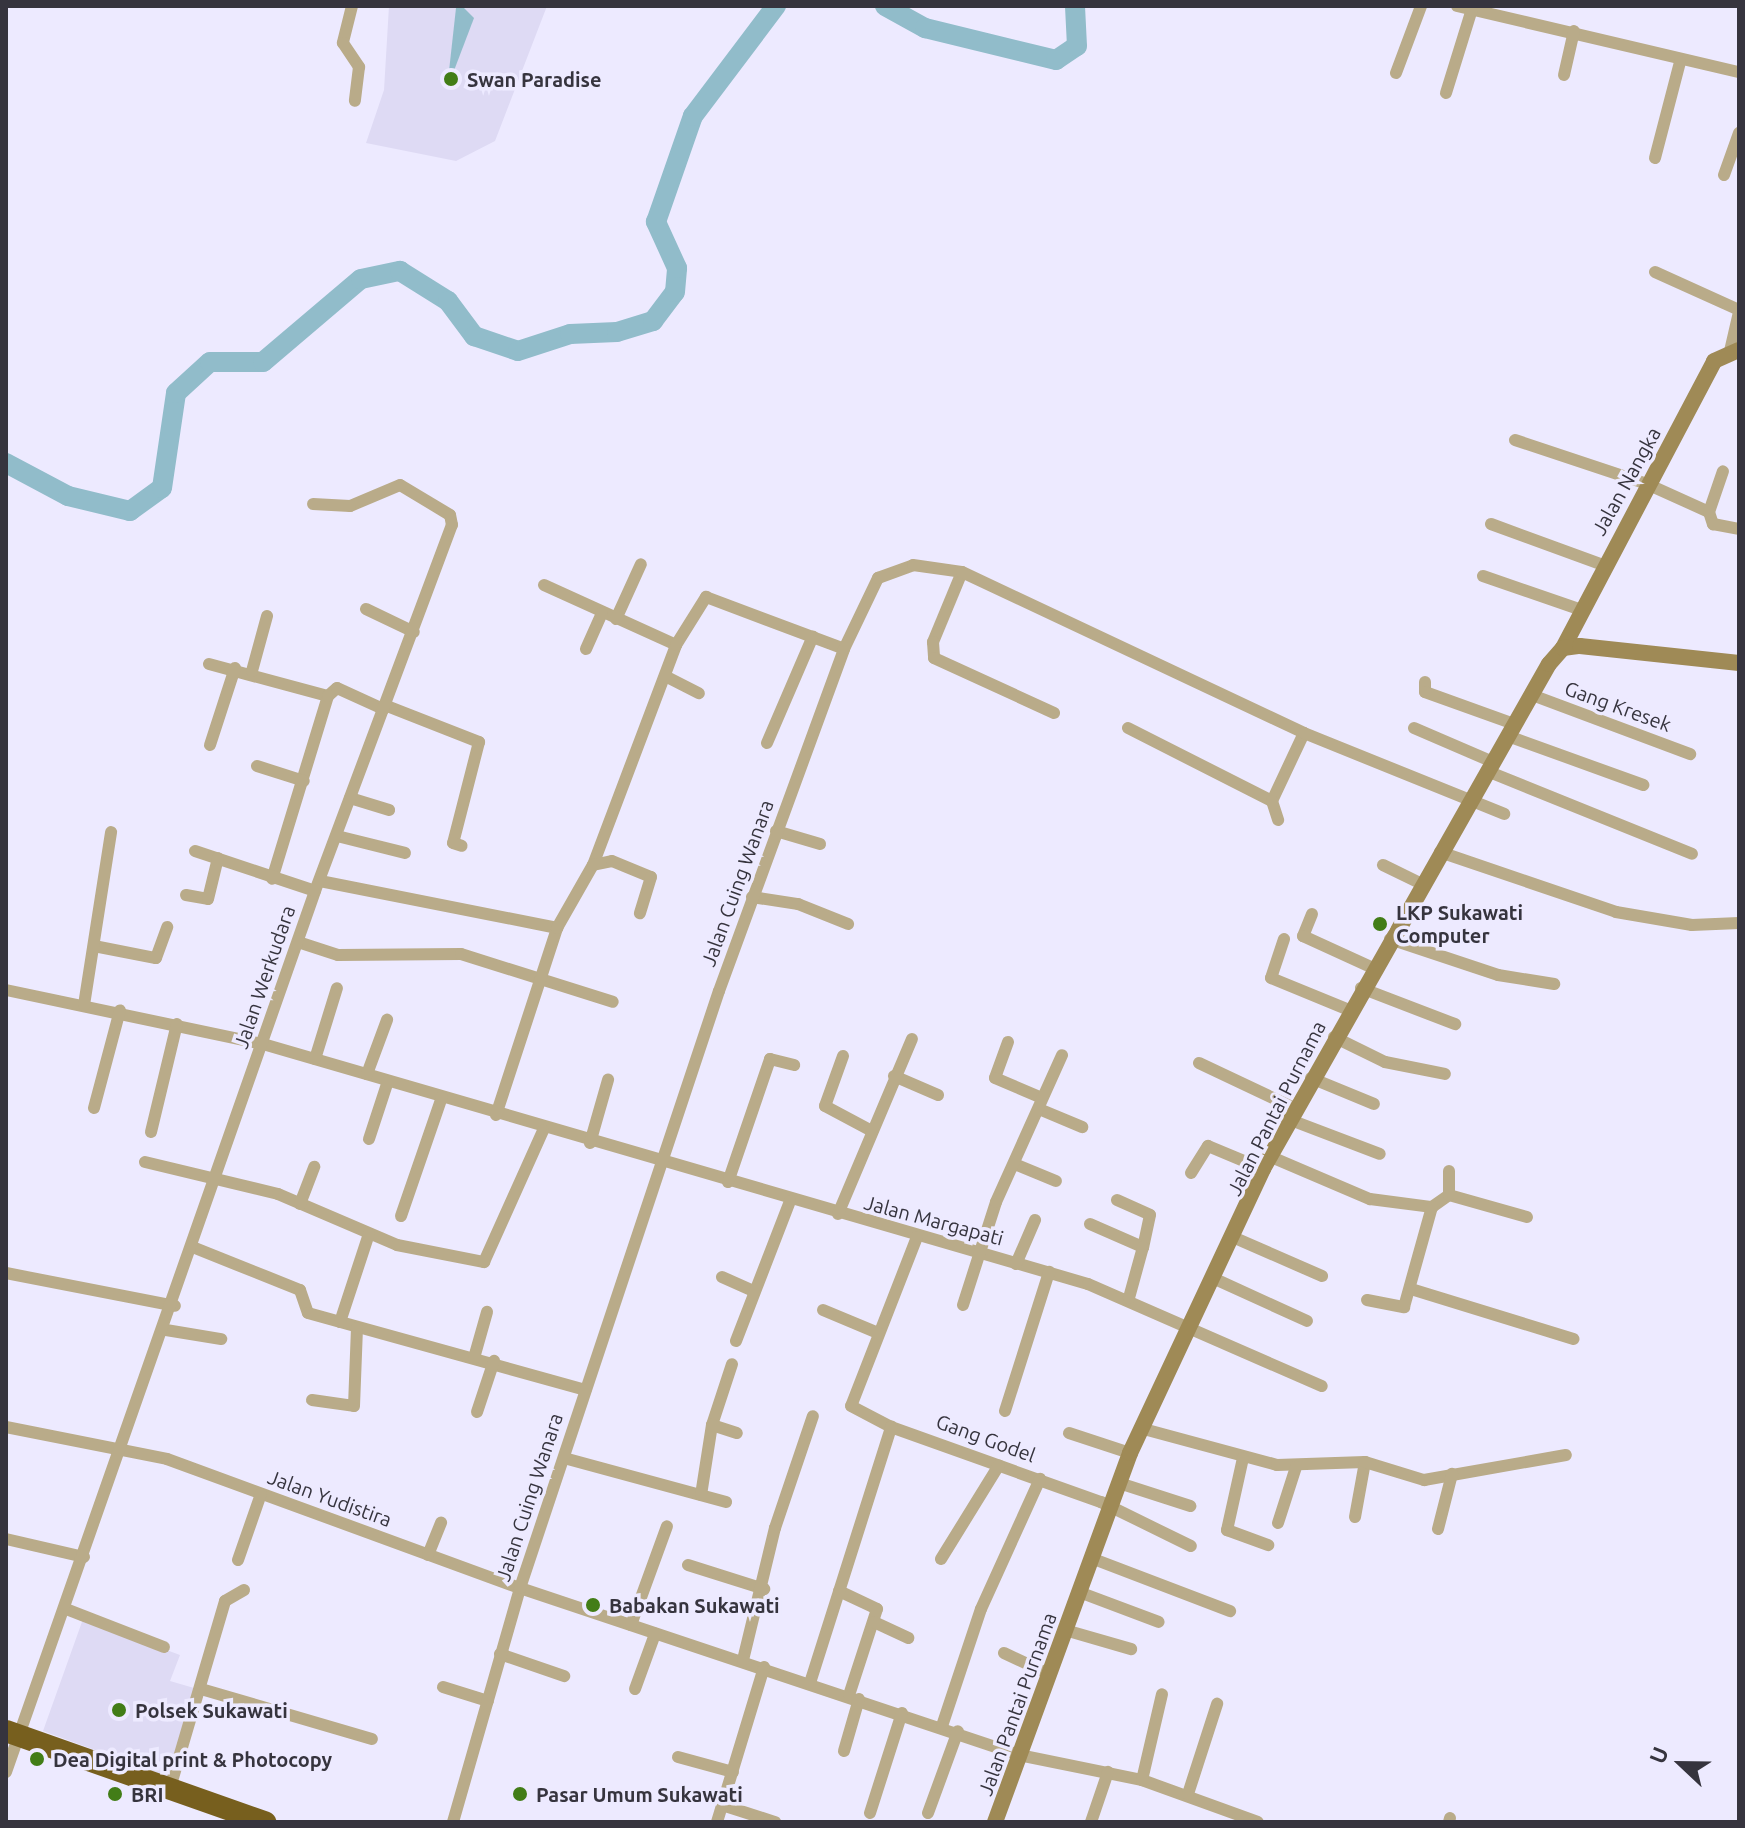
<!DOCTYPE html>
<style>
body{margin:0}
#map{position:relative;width:1745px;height:1828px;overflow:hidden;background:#edeaff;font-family:Ubuntu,sans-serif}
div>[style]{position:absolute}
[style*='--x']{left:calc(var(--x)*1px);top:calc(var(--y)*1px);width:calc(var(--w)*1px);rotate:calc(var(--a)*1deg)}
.built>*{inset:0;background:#dedaf4}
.water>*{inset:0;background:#91bcca}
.river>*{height:20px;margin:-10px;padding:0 10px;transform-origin:10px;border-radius:10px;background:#91bcca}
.street>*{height:12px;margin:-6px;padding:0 6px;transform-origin:6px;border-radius:6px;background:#b9ab89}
.secondary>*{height:16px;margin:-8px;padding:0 8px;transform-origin:8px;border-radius:8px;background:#9f8a56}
.highway>*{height:22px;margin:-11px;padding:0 11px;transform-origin:11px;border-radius:11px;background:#775f1e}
.dots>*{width:22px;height:22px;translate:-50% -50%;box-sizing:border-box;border:4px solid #edeaff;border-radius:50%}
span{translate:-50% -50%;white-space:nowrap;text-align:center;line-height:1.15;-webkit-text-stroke:7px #edeaff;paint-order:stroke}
.poi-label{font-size:20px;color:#36343e;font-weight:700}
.left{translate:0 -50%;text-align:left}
.street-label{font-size:20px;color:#36343e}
.frame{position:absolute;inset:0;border:8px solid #36343e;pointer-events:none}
.north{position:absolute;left:1641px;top:1724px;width:80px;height:80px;-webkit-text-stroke:6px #edeaff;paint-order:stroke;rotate:292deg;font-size:22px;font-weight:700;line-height:32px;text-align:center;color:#36343e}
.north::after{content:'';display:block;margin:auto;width:28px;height:36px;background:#36343e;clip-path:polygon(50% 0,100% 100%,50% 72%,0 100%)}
</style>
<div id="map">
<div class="built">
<i style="clip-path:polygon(389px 6px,547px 6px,495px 141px,456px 161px,366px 143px,384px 90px)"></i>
<i style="clip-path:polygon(83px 1619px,180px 1655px,170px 1681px,194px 1688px,169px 1777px,43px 1731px)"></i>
</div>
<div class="water">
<i style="clip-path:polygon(462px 6px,474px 18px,447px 89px,456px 8px)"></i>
</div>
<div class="river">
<i style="--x:885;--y:6;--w:46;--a:28.8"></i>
<i style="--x:925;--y:28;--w:135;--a:13.7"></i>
<i style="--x:1056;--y:60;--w:25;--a:-34"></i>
<i style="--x:1077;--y:46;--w:40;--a:-92.9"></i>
<i style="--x:6;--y:463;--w:70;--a:28"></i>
<i style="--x:68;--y:496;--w:64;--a:13.6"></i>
<i style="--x:130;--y:511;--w:39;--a:-36"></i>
<i style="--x:162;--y:488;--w:96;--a:-81.6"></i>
<i style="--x:176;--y:393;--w:46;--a:-42.4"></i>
<i style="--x:210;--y:362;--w:53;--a:0"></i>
<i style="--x:263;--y:362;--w:128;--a:-40.3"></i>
<i style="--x:361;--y:279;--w:40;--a:-12"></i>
<i style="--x:400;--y:271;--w:57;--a:32"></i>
<i style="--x:448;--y:301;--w:44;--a:53.4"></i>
<i style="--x:474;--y:336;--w:46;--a:18.8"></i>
<i style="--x:518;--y:351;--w:55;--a:-18.1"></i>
<i style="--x:570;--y:334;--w:47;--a:-2.4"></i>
<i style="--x:617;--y:332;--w:38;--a:-17"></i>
<i style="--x:653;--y:321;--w:36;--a:-53"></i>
<i style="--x:675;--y:292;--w:24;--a:-85"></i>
<i style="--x:677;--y:268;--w:51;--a:-114.5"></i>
<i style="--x:656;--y:222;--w:112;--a:-70.8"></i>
<i style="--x:693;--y:116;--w:138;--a:-53"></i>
</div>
<div class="street">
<i style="--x:352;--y:6;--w:38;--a:104"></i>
<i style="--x:343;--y:43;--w:29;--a:56"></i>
<i style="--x:359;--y:67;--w:34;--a:97"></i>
<i style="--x:1457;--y:6;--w:290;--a:13.2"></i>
<i style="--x:1396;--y:73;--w:72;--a:-69.5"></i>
<i style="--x:1564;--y:75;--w:45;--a:-77.2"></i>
<i style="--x:1446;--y:93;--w:88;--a:-72.8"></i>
<i style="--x:1655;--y:158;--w:99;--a:-75.4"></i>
<i style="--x:1724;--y:175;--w:45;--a:-70.3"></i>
<i style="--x:1655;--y:272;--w:92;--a:24.3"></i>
<i style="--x:1730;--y:351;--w:39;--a:-77"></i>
<i style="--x:1515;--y:440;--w:139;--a:18.4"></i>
<i style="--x:1647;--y:484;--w:68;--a:24.3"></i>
<i style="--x:1709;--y:512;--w:13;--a:72"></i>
<i style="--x:1713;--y:524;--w:26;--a:11"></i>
<i style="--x:1709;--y:512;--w:43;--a:-71.1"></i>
<i style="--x:1491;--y:524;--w:119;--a:20.1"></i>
<i style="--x:962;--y:572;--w:76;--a:112.5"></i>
<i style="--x:933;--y:642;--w:16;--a:86"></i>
<i style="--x:934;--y:658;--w:132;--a:24.6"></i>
<i style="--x:1483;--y:576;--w:102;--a:19"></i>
<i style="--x:544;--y:585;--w:145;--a:24.4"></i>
<i style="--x:366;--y:609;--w:53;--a:25.6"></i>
<i style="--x:616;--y:619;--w:60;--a:-65.6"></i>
<i style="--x:586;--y:649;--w:39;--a:-66"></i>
<i style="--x:209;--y:664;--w:123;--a:15.1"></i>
<i style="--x:328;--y:696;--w:191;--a:107"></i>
<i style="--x:252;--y:671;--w:57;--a:-74.7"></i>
<i style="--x:665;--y:676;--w:38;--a:27"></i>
<i style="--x:1425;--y:682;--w:10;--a:90"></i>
<i style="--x:1425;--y:692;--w:95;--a:19.8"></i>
<i style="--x:1532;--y:695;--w:169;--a:20.5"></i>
<i style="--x:328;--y:696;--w:12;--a:-42"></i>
<i style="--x:337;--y:688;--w:51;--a:24.5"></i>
<i style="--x:387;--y:706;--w:99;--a:21.4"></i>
<i style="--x:479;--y:742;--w:104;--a:104.4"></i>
<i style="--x:453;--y:843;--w:9;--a:18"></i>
<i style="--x:1128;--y:728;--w:161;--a:26.9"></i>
<i style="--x:1272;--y:801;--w:75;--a:-64.8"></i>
<i style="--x:1414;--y:728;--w:86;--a:23.3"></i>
<i style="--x:1508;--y:736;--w:144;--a:19.9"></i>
<i style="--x:767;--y:743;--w:116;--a:-66.7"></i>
<i style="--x:210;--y:745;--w:81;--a:-72"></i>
<i style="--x:257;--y:766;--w:49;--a:17.7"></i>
<i style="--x:1487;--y:771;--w:221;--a:22"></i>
<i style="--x:350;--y:798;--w:41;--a:17.1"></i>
<i style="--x:1272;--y:801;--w:20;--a:72"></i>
<i style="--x:776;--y:831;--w:46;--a:16.5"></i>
<i style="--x:337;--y:836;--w:70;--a:14"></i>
<i style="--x:195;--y:851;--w:126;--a:18.4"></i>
<i style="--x:1440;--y:852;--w:186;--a:18.8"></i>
<i style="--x:1616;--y:912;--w:77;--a:9.7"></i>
<i style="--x:1692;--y:925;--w:47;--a:-2.4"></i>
<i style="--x:593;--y:865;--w:235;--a:-69.3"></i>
<i style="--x:676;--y:645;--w:57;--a:-58"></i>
<i style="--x:706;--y:597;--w:147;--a:20.6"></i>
<i style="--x:1383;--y:865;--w:43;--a:26"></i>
<i style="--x:320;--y:881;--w:242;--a:11.2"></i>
<i style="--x:186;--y:895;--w:22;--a:10"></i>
<i style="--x:208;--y:899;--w:42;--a:-76.3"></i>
<i style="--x:752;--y:897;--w:47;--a:8.7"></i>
<i style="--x:798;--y:904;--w:54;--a:21.8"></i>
<i style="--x:1312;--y:914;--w:24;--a:112"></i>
<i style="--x:1303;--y:936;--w:77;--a:24.6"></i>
<i style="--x:1284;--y:939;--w:41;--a:108.4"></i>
<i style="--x:1271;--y:978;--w:84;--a:22.3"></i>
<i style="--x:1390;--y:939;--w:114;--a:18.4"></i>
<i style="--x:1498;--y:975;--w:57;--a:9.1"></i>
<i style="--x:298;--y:942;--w:42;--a:18"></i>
<i style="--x:338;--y:955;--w:123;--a:-0.5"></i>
<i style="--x:461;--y:954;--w:159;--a:17.5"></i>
<i style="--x:94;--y:946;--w:63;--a:11"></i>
<i style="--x:156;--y:958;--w:33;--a:-70"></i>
<i style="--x:1361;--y:988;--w:101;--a:21"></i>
<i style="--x:6;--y:990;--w:263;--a:11.9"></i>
<i style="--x:263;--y:1044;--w:859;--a:16.22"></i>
<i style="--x:1088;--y:1284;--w:255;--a:23.6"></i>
<i style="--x:84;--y:1005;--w:175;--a:-81.1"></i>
<i style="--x:1334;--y:1037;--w:57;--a:26.1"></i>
<i style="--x:1385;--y:1062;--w:61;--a:11.3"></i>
<i style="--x:1008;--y:1042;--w:38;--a:110"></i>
<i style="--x:995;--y:1078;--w:51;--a:23.1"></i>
<i style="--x:843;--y:1056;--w:53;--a:109.8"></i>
<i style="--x:825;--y:1106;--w:51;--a:28.1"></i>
<i style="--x:315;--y:1059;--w:74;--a:-72.8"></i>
<i style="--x:1199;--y:1063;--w:105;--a:25.3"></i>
<i style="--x:367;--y:1074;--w:58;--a:-69.7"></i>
<i style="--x:894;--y:1076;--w:48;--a:23.4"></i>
<i style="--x:1311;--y:1078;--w:68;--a:22.4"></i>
<i style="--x:94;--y:1108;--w:101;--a:-75.1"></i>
<i style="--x:1039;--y:1109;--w:47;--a:22.7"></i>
<i style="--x:496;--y:1115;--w:197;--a:-71.9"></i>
<i style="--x:557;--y:928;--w:73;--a:-60.3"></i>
<i style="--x:593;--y:865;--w:19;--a:-12"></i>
<i style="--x:612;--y:861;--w:42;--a:22.3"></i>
<i style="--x:651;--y:877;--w:38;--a:107"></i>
<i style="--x:1288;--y:1119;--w:98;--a:20.8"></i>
<i style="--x:151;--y:1132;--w:111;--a:-76.5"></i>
<i style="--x:369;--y:1139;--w:61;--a:-71.9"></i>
<i style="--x:590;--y:1143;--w:66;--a:-74.1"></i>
<i style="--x:1269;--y:1156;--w:110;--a:23.1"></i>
<i style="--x:1370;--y:1199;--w:63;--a:7.4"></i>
<i style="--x:1432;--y:1207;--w:21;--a:-35"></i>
<i style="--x:1449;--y:1195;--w:81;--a:15.8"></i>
<i style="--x:145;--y:1162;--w:137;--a:13.5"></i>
<i style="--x:278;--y:1194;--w:129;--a:23.2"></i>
<i style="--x:397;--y:1245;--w:89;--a:11.1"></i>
<i style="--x:484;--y:1262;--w:144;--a:-65.8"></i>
<i style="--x:1017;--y:1165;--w:42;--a:22.3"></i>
<i style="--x:1449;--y:1171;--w:24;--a:90"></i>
<i style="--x:1191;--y:1173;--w:32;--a:-58"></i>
<i style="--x:1208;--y:1146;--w:60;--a:22.7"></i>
<i style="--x:728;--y:1182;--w:130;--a:-71.1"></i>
<i style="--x:770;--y:1059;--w:25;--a:14"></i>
<i style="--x:1117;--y:1200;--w:36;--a:24"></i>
<i style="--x:1150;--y:1215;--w:33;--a:102"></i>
<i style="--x:300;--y:1204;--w:40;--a:-69"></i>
<i style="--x:838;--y:1214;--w:190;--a:-67.1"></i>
<i style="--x:401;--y:1216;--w:126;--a:-71"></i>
<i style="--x:1090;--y:1224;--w:58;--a:23.5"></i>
<i style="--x:1143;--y:1247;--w:53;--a:105.4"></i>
<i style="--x:917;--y:1237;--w:181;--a:111.3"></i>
<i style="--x:851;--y:1406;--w:45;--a:27.7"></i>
<i style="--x:891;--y:1427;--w:223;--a:19.7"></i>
<i style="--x:1101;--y:1502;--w:100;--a:26.1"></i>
<i style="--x:1235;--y:1238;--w:95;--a:23.6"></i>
<i style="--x:195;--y:1248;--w:113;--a:21.8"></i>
<i style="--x:300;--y:1290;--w:24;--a:71"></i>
<i style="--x:308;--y:1313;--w:288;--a:15.5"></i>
<i style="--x:1016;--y:1264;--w:48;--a:-66.6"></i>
<i style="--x:6;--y:1273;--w:172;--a:11"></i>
<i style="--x:722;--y:1277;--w:35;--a:24"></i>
<i style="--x:1215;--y:1279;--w:101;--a:24.5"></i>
<i style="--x:1411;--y:1289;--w:170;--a:17.1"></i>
<i style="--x:1367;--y:1300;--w:38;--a:11"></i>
<i style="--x:1404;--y:1307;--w:104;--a:-74.4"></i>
<i style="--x:963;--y:1305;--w:108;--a:-72.2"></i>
<i style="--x:996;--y:1202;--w:161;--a:-65.8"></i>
<i style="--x:823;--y:1310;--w:60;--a:22.7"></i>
<i style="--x:340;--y:1322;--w:93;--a:-71.8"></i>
<i style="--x:166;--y:1330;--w:56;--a:9.3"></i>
<i style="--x:736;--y:1341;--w:150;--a:-68.9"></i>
<i style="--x:474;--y:1358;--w:48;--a:-74.2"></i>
<i style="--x:312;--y:1400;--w:42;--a:8.1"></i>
<i style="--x:354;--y:1406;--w:78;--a:-87.8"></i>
<i style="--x:1005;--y:1411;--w:146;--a:-72.4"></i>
<i style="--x:477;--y:1412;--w:54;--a:-71.6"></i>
<i style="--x:712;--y:1425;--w:64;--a:-71.8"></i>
<i style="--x:6;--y:1427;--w:164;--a:11.2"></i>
<i style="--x:167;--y:1459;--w:376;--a:20.1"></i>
<i style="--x:520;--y:1588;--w:526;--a:18.5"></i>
<i style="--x:1019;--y:1755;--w:126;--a:11.5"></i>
<i style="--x:1142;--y:1780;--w:123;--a:19.9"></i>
<i style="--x:1140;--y:1428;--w:142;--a:15.1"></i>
<i style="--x:1277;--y:1465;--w:88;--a:-2"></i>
<i style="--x:1365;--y:1462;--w:56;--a:100.3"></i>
<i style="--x:1069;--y:1433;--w:64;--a:18.2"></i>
<i style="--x:564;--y:1458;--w:168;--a:15.2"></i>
<i style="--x:1243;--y:1458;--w:74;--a:102.5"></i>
<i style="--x:1227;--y:1530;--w:44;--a:20.1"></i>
<i style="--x:1365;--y:1462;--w:62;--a:17"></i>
<i style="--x:1424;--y:1480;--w:144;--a:-10"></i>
<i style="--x:1119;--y:1483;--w:75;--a:17.9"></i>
<i style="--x:701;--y:1495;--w:71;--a:-81.1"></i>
<i style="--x:712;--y:1425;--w:26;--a:18"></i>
<i style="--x:1278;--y:1523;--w:59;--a:-72.2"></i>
<i style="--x:1438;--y:1529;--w:57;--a:-75.7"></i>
<i style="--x:6;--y:1539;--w:80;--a:13"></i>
<i style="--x:428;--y:1555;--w:35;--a:-68"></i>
<i style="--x:1091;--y:1558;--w:149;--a:20.9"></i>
<i style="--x:941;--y:1559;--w:110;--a:-58.3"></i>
<i style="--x:238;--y:1560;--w:70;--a:-70.8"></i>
<i style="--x:688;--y:1565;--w:80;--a:17.5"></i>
<i style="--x:839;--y:1591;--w:42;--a:25.3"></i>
<i style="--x:877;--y:1609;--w:90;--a:108"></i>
<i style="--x:1079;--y:1592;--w:85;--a:20.6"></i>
<i style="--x:66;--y:1609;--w:105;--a:21.2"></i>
<i style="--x:874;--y:1622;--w:38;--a:25"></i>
<i style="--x:631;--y:1625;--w:105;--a:-70"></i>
<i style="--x:1065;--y:1630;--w:69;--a:16.1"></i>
<i style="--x:1004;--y:1653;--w:50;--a:25"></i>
<i style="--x:500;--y:1654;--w:68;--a:19"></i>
<i style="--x:743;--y:1660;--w:136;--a:-76.4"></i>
<i style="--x:775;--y:1528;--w:118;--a:-71.3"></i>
<i style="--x:810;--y:1683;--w:269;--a:-72.4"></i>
<i style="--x:443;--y:1687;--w:47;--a:17.3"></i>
<i style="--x:201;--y:1689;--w:178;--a:16.3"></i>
<i style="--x:635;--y:1689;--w:59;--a:-70"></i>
<i style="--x:942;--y:1726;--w:123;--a:-71.6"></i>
<i style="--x:981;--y:1609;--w:143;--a:-65.6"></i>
<i style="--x:844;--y:1751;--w:54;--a:-73.9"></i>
<i style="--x:678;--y:1757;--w:57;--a:15.3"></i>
<i style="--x:6;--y:1772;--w:934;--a:-70.67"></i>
<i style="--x:315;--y:891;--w:391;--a:-69.5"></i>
<i style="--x:452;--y:525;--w:10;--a:-101"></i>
<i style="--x:450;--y:515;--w:58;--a:-149"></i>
<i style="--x:400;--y:485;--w:54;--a:157.2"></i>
<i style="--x:350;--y:506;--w:37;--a:-177"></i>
<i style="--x:1142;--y:1780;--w:88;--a:-76.9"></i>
<i style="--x:170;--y:1788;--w:195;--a:-73.6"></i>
<i style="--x:225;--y:1601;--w:22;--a:-30"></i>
<i style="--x:1188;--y:1794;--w:95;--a:-72.1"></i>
<i style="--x:722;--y:1805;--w:56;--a:17.8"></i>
<i style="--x:870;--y:1813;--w:105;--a:-72.3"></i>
<i style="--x:928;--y:1813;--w:87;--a:-69.9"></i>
<i style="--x:453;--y:1822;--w:243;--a:-74"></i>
<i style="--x:520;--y:1588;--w:629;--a:-71.57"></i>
<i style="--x:719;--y:991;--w:364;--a:-69.9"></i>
<i style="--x:844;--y:649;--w:79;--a:-64.4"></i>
<i style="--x:878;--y:578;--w:37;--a:-20"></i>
<i style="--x:913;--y:565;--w:49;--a:8.1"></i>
<i style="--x:962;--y:572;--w:378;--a:25.2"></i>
<i style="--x:1304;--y:733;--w:216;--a:22"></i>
<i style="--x:717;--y:1822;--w:162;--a:-73.1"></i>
<i style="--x:1091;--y:1822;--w:53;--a:-71.2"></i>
<i style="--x:1449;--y:1822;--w:4;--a:-76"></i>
</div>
<div class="secondary">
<i style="--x:1563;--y:648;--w:324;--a:-62.2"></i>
<i style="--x:1714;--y:361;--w:27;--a:-24"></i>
<i style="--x:995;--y:1822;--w:393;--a:-69.9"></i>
<i style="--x:1130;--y:1453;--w:314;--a:-64.9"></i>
<i style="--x:1263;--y:1169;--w:580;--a:-60.48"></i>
<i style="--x:1549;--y:664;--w:21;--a:-49"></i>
<i style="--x:1563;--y:648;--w:17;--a:-7"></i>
<i style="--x:1580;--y:646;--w:160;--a:6.1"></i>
</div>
<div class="highway">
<i style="--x:6;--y:1731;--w:275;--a:19.4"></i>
</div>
<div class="dots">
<i style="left:451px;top:79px;background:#427d17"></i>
<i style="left:1380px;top:924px;background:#427d17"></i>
<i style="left:593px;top:1605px;background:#427d17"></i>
<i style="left:119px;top:1710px;background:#427d17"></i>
<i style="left:37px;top:1759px;background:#427d17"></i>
<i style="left:115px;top:1794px;background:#427d17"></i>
<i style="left:520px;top:1794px;background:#427d17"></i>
</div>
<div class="poi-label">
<span class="left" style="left:467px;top:79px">Swan Paradise</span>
<span class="left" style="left:1396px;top:924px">LKP Sukawati<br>Computer</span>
<span class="left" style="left:609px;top:1605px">Babakan Sukawati</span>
<span class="left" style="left:135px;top:1710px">Polsek Sukawati</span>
<span class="left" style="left:53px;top:1759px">Dea Digital print &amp; Photocopy</span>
<span class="left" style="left:131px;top:1794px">BRI</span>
<span class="left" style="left:536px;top:1794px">Pasar Umum Sukawati</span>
</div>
<div class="street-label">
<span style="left:1626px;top:481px;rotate:-61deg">Jalan Nangka</span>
<span style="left:1618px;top:706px;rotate:20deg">Gang Kresek</span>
<span style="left:737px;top:883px;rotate:-70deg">Jalan Cuing Wanara</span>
<span style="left:264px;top:977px;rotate:-71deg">Jalan Werkudara</span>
<span style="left:1276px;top:1108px;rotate:-63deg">Jalan Pantai Purnama</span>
<span style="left:934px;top:1220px;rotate:15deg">Jalan Margapati</span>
<span style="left:986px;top:1438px;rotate:20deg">Gang Godel</span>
<span style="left:529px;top:1497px;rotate:-72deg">Jalan Cuing Wanara</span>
<span style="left:330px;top:1498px;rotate:20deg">Jalan Yudistira</span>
<span style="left:1017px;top:1704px;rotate:-70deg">Jalan Pantai Purnama</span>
</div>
<div class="frame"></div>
<div class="north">U</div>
</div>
